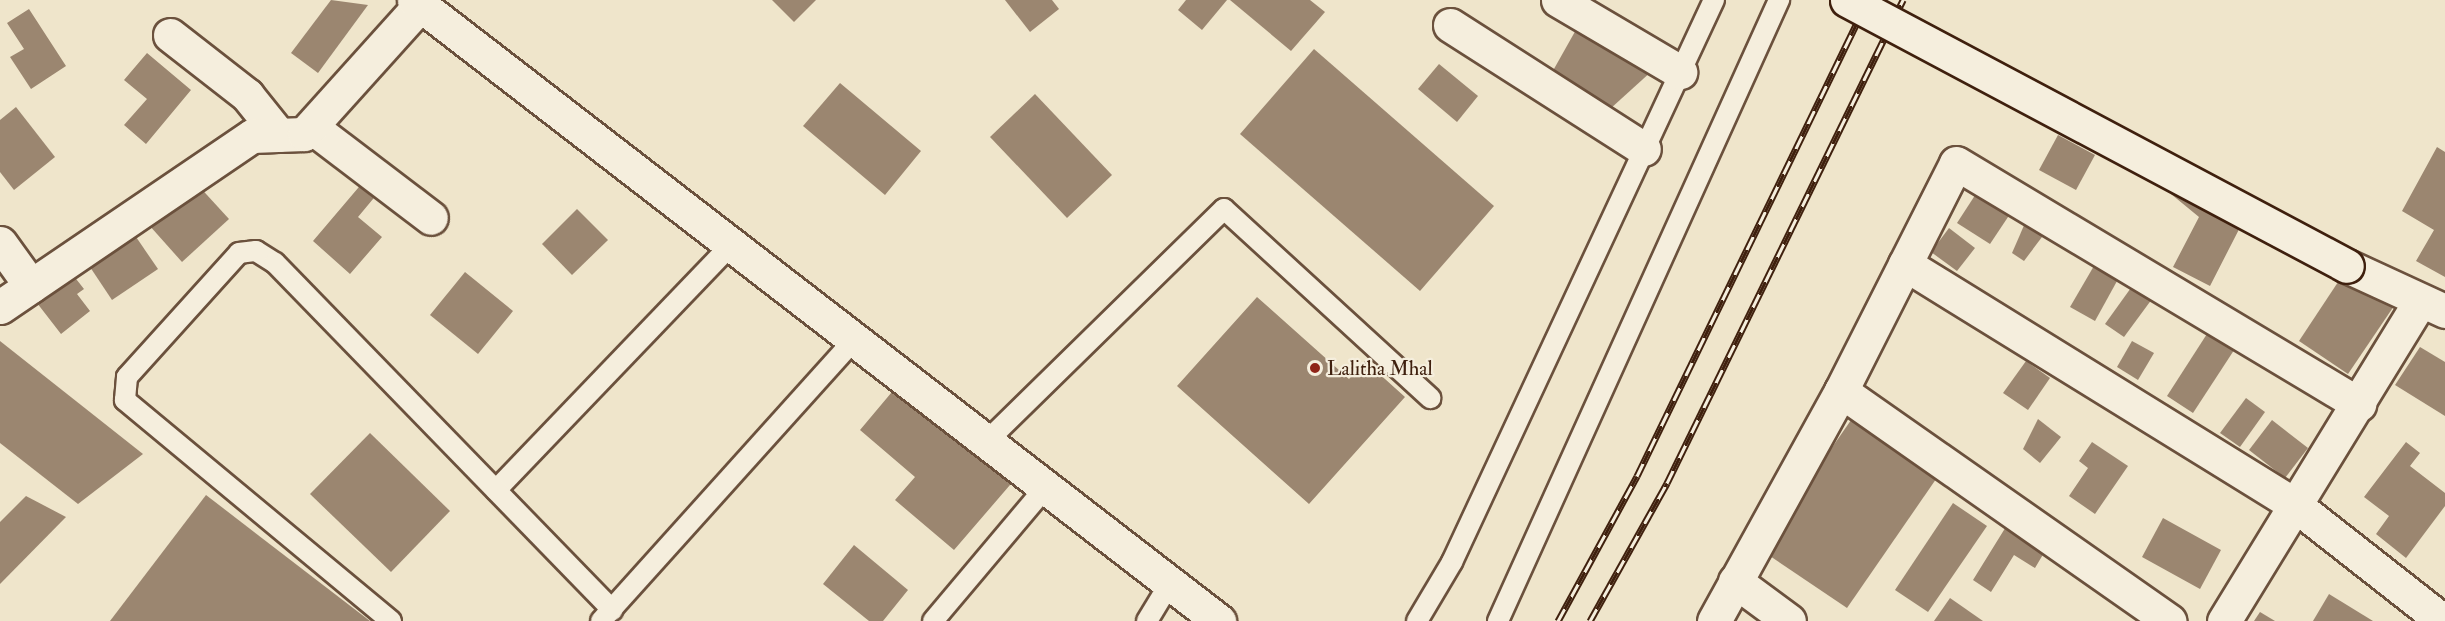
<!DOCTYPE html>
<style>
body{margin:0}
#map{position:relative;width:2445px;height:621px;overflow:hidden;background:#efe5cb;font-family:"IM FELL Double Pica",serif}
div>[style]{position:absolute}
[style*='--x']{left:calc(var(--x)*1px);top:calc(var(--y)*1px);width:calc(var(--w)*1px);rotate:calc(var(--a)*1deg)}
.building>*{inset:0;background:#9b8670}
.roads{filter:drop-shadow(2px 0 #6b513d) drop-shadow(-2px 0 #6b513d) drop-shadow(0 2px #6b513d) drop-shadow(0 -2px #6b513d)}
.lane>*{height:20px;margin:-10px;padding:0 10px;transform-origin:10px;border-radius:10px;background:#f5eedd}
.street>*{height:33px;margin:-16.5px;padding:0 16.5px;transform-origin:16.5px;border-radius:16.5px;background:#f5eedd}
.secondary>*{height:33px;margin:-16.5px;padding:0 16.5px;transform-origin:16.5px;border-radius:16.5px;background:#f5eedd}
.rail>*{height:7px;margin-top:-3.5px;transform-origin:0;background:repeating-linear-gradient(90deg,#f5eedd 0 14px,#3f200e 0 28px);box-sizing:border-box;border-block:2px solid #3f200e}
.bridges{filter:drop-shadow(2px 0 #3f200e) drop-shadow(-2px 0 #3f200e) drop-shadow(0 2px #3f200e) drop-shadow(0 -2px #3f200e)}
.secondary-bridge>*{height:33px;margin:-16.5px;padding:0 16.5px;transform-origin:16.5px;border-radius:16.5px;background:#f5eedd}
.dots>*{width:16px;height:16px;translate:-50% -50%;box-sizing:border-box;border:3px solid #f5eedd;border-radius:50%}
span{translate:-50% -50%;white-space:nowrap;text-align:center;line-height:1.15;-webkit-text-stroke:4.5px #f5eedd;paint-order:stroke}
.poi-label{font-size:20px;color:#3f200e}
.left{translate:0 -50%;text-align:left}
</style>
<div id="map">
<div class="building">
<i style="clip-path:polygon(331px 0,368px 5px,318px 73px,291px 53px)"></i>
<i style="clip-path:polygon(772px 0,816px 0,794px 22px)"></i>
<i style="clip-path:polygon(1005px 0,1052px 0,1059px 9px,1030px 32px)"></i>
<i style="clip-path:polygon(1186px 0,1227px 0,1202px 30px,1178px 10px)"></i>
<i style="clip-path:polygon(1230px 0,1310px 0,1325px 12px,1291px 51px)"></i>
<i style="clip-path:polygon(29px 9px,66px 66px,31px 89px,10px 57px,24px 49px,7px 23px)"></i>
<i style="clip-path:polygon(1577px 28px,1653px 70px,1610px 109px,1550px 76px)"></i>
<i style="clip-path:polygon(1314px 49px,1494px 206px,1420px 291px,1240px 134px)"></i>
<i style="clip-path:polygon(147px 53px,191px 90px,146px 144px,124px 125px,147px 99px,124px 80px)"></i>
<i style="clip-path:polygon(1439px 64px,1478px 96px,1457px 122px,1418px 89px)"></i>
<i style="clip-path:polygon(840px 83px,921px 151px,885px 195px,803px 126px)"></i>
<i style="clip-path:polygon(1035px 94px,1112px 175px,1067px 218px,990px 137px)"></i>
<i style="clip-path:polygon(16px 107px,55px 157px,14px 190px,0 172px,0 120px)"></i>
<i style="clip-path:polygon(2058px 135px,2095px 155px,2076px 190px,2039px 170px)"></i>
<i style="clip-path:polygon(2437px 147px,2445px 152px,2445px 277px,2416px 261px,2434px 230px,2402px 211px)"></i>
<i style="clip-path:polygon(2184px 169px,2252px 204px,2210px 286px,2173px 267px,2199px 217px,2171px 194px)"></i>
<i style="clip-path:polygon(364px 181px,378px 193px,358px 217px,382px 237px,350px 274px,313px 241px)"></i>
<i style="clip-path:polygon(196px 183px,229px 219px,182px 262px,149px 225px)"></i>
<i style="clip-path:polygon(1983px 183px,2016px 205px,1990px 244px,1957px 223px)"></i>
<i style="clip-path:polygon(577px 209px,608px 240px,572px 275px,542px 244px)"></i>
<i style="clip-path:polygon(2029px 214px,2045px 233px,2024px 261px,2012px 253px)"></i>
<i style="clip-path:polygon(1949px 228px,1975px 248px,1957px 271px,1931px 252px)"></i>
<i style="clip-path:polygon(134px 234px,158px 269px,112px 300px,88px 264px)"></i>
<i style="clip-path:polygon(2098px 259px,2122px 272px,2095px 321px,2070px 307px)"></i>
<i style="clip-path:polygon(465px 272px,513px 311px,478px 354px,430px 315px)"></i>
<i style="clip-path:polygon(2344px 273px,2394px 306px,2348px 374px,2299px 341px)"></i>
<i style="clip-path:polygon(73px 275px,84px 289px,77px 294px,90px 311px,61px 334px,37px 303px)"></i>
<i style="clip-path:polygon(2133px 285px,2152px 299px,2124px 337px,2105px 324px)"></i>
<i style="clip-path:polygon(1257px 297px,1349px 379px,1365px 361px,1405px 397px,1309px 504px,1177px 386px)"></i>
<i style="clip-path:polygon(2214px 323px,2240px 341px,2193px 413px,2167px 396px)"></i>
<i style="clip-path:polygon(0 341px,143px 454px,78px 504px,0 443px)"></i>
<i style="clip-path:polygon(2132px 341px,2154px 353px,2138px 380px,2117px 367px)"></i>
<i style="clip-path:polygon(2420px 347px,2445px 362px,2445px 416px,2395px 385px)"></i>
<i style="clip-path:polygon(2026px 361px,2050px 378px,2028px 410px,2003px 393px)"></i>
<i style="clip-path:polygon(902px 380px,1016px 478px,954px 550px,895px 500px,915px 477px,860px 430px)"></i>
<i style="clip-path:polygon(2246px 398px,2265px 412px,2240px 447px,2220px 433px)"></i>
<i style="clip-path:polygon(1858px 410px,1943px 469px,1847px 608px,1761px 550px)"></i>
<i style="clip-path:polygon(2038px 419px,2061px 437px,2040px 463px,2023px 449px)"></i>
<i style="clip-path:polygon(2272px 420px,2308px 448px,2285px 478px,2249px 450px)"></i>
<i style="clip-path:polygon(370px 433px,450px 511px,391px 572px,310px 494px)"></i>
<i style="clip-path:polygon(2092px 442px,2128px 466px,2095px 514px,2069px 496px,2088px 468px,2079px 461px)"></i>
<i style="clip-path:polygon(2406px 442px,2420px 453px,2410px 466px,2445px 493px,2445px 506px,2406px 558px,2376px 534px,2389px 516px,2364px 497px)"></i>
<i style="clip-path:polygon(206px 495px,370px 621px,110px 621px)"></i>
<i style="clip-path:polygon(26px 496px,66px 517px,0 584px,0 522px)"></i>
<i style="clip-path:polygon(1953px 503px,1987px 526px,1928px 612px,1895px 590px)"></i>
<i style="clip-path:polygon(2012px 517px,2051px 541px,2035px 568px,2014px 555px,1991px 592px,1973px 580px)"></i>
<i style="clip-path:polygon(2163px 518px,2221px 550px,2200px 589px,2142px 557px)"></i>
<i style="clip-path:polygon(854px 545px,908px 590px,883px 621px,869px 621px,823px 584px)"></i>
<i style="clip-path:polygon(2329px 594px,2373px 621px,2313px 621px)"></i>
<i style="clip-path:polygon(1950px 598px,1983px 621px,1934px 621px)"></i>
<i style="clip-path:polygon(2260px 612px,2275px 621px,2254px 621px)"></i>
</div>
<div class="roads">
<div class="lane">
<i style="--x:986;--y:442;--w:333;--a:-44.4"></i>
<i style="--x:1224;--y:209;--w:280;--a:42.5"></i>
<i style="--x:496;--y:490;--w:339;--a:-46.2"></i>
<i style="--x:391;--y:621;--w:346;--a:-140.3"></i>
<i style="--x:125;--y:400;--w:23;--a:-85"></i>
<i style="--x:127;--y:377;--w:167;--a:-47.9"></i>
<i style="--x:239;--y:253;--w:17;--a:-7"></i>
<i style="--x:256;--y:251;--w:22;--a:32"></i>
<i style="--x:275;--y:263;--w:484;--a:45.8"></i>
<i style="--x:601;--y:621;--w:378;--a:-48"></i>
<i style="--x:933;--y:621;--w:175;--a:-49.9"></i>
<i style="--x:1147;--y:621;--w:44;--a:-58.8"></i>
<i style="--x:1417;--y:621;--w:69;--a:-59.3"></i>
<i style="--x:1452;--y:562;--w:620;--a:-65.01"></i>
<i style="--x:1498;--y:621;--w:682;--a:-65.65"></i>
</div>
<div class="street">
<i style="--x:1558;--y:0;--w:142;--a:30.5"></i>
<i style="--x:1450;--y:25;--w:230;--a:32.6"></i>
<i style="--x:170;--y:35;--w:98;--a:37.9"></i>
<i style="--x:247;--y:95;--w:51;--a:51.3"></i>
<i style="--x:313;--y:128;--w:148;--a:37.3"></i>
<i style="--x:0;--y:243;--w:53;--a:54.2"></i>
<i style="--x:1905;--y:264;--w:458;--a:31.7"></i>
<i style="--x:2295;--y:505;--w:188;--a:38.1"></i>
<i style="--x:0;--y:307;--w:305;--a:-34.2"></i>
<i style="--x:252;--y:136;--w:52;--a:-2.2"></i>
<i style="--x:304;--y:134;--w:173;--a:-48"></i>
<i style="--x:1841;--y:391;--w:401;--a:35"></i>
<i style="--x:1735;--y:581;--w:67;--a:36.5"></i>
<i style="--x:1714;--y:621;--w:263;--a:-61.1"></i>
<i style="--x:1841;--y:391;--w:255;--a:-63.2"></i>
<i style="--x:1956;--y:163;--w:470;--a:30.9"></i>
<i style="--x:2224;--y:621;--w:375;--a:-58.5"></i>
</div>
<div class="secondary">
<i style="--x:414;--y:0;--w:1017;--a:37.65"></i>
<i style="--x:2347;--y:266;--w:108;--a:24.7"></i>
</div>
</div>
<div class="rail">
<i style="--x:1558;--y:621;--w:165;--a:-61.4"></i>
<i style="--x:1637;--y:476;--w:529;--a:-64.11"></i>
<i style="--x:1590;--y:621;--w:158;--a:-60.8"></i>
<i style="--x:1667;--y:483;--w:538;--a:-63.96"></i>
</div>
<div class="bridges">
<div class="secondary-bridge">
<i style="--x:1847;--y:0;--w:566;--a:28.01"></i>
</div>
</div>
<div class="dots">
<i style="left:1315px;top:368px;background:#8f2418"></i>
</div>
<div class="poi-label">
<span class="left" style="left:1327px;top:368px">Lalitha Mhal</span>
</div>
</div>
